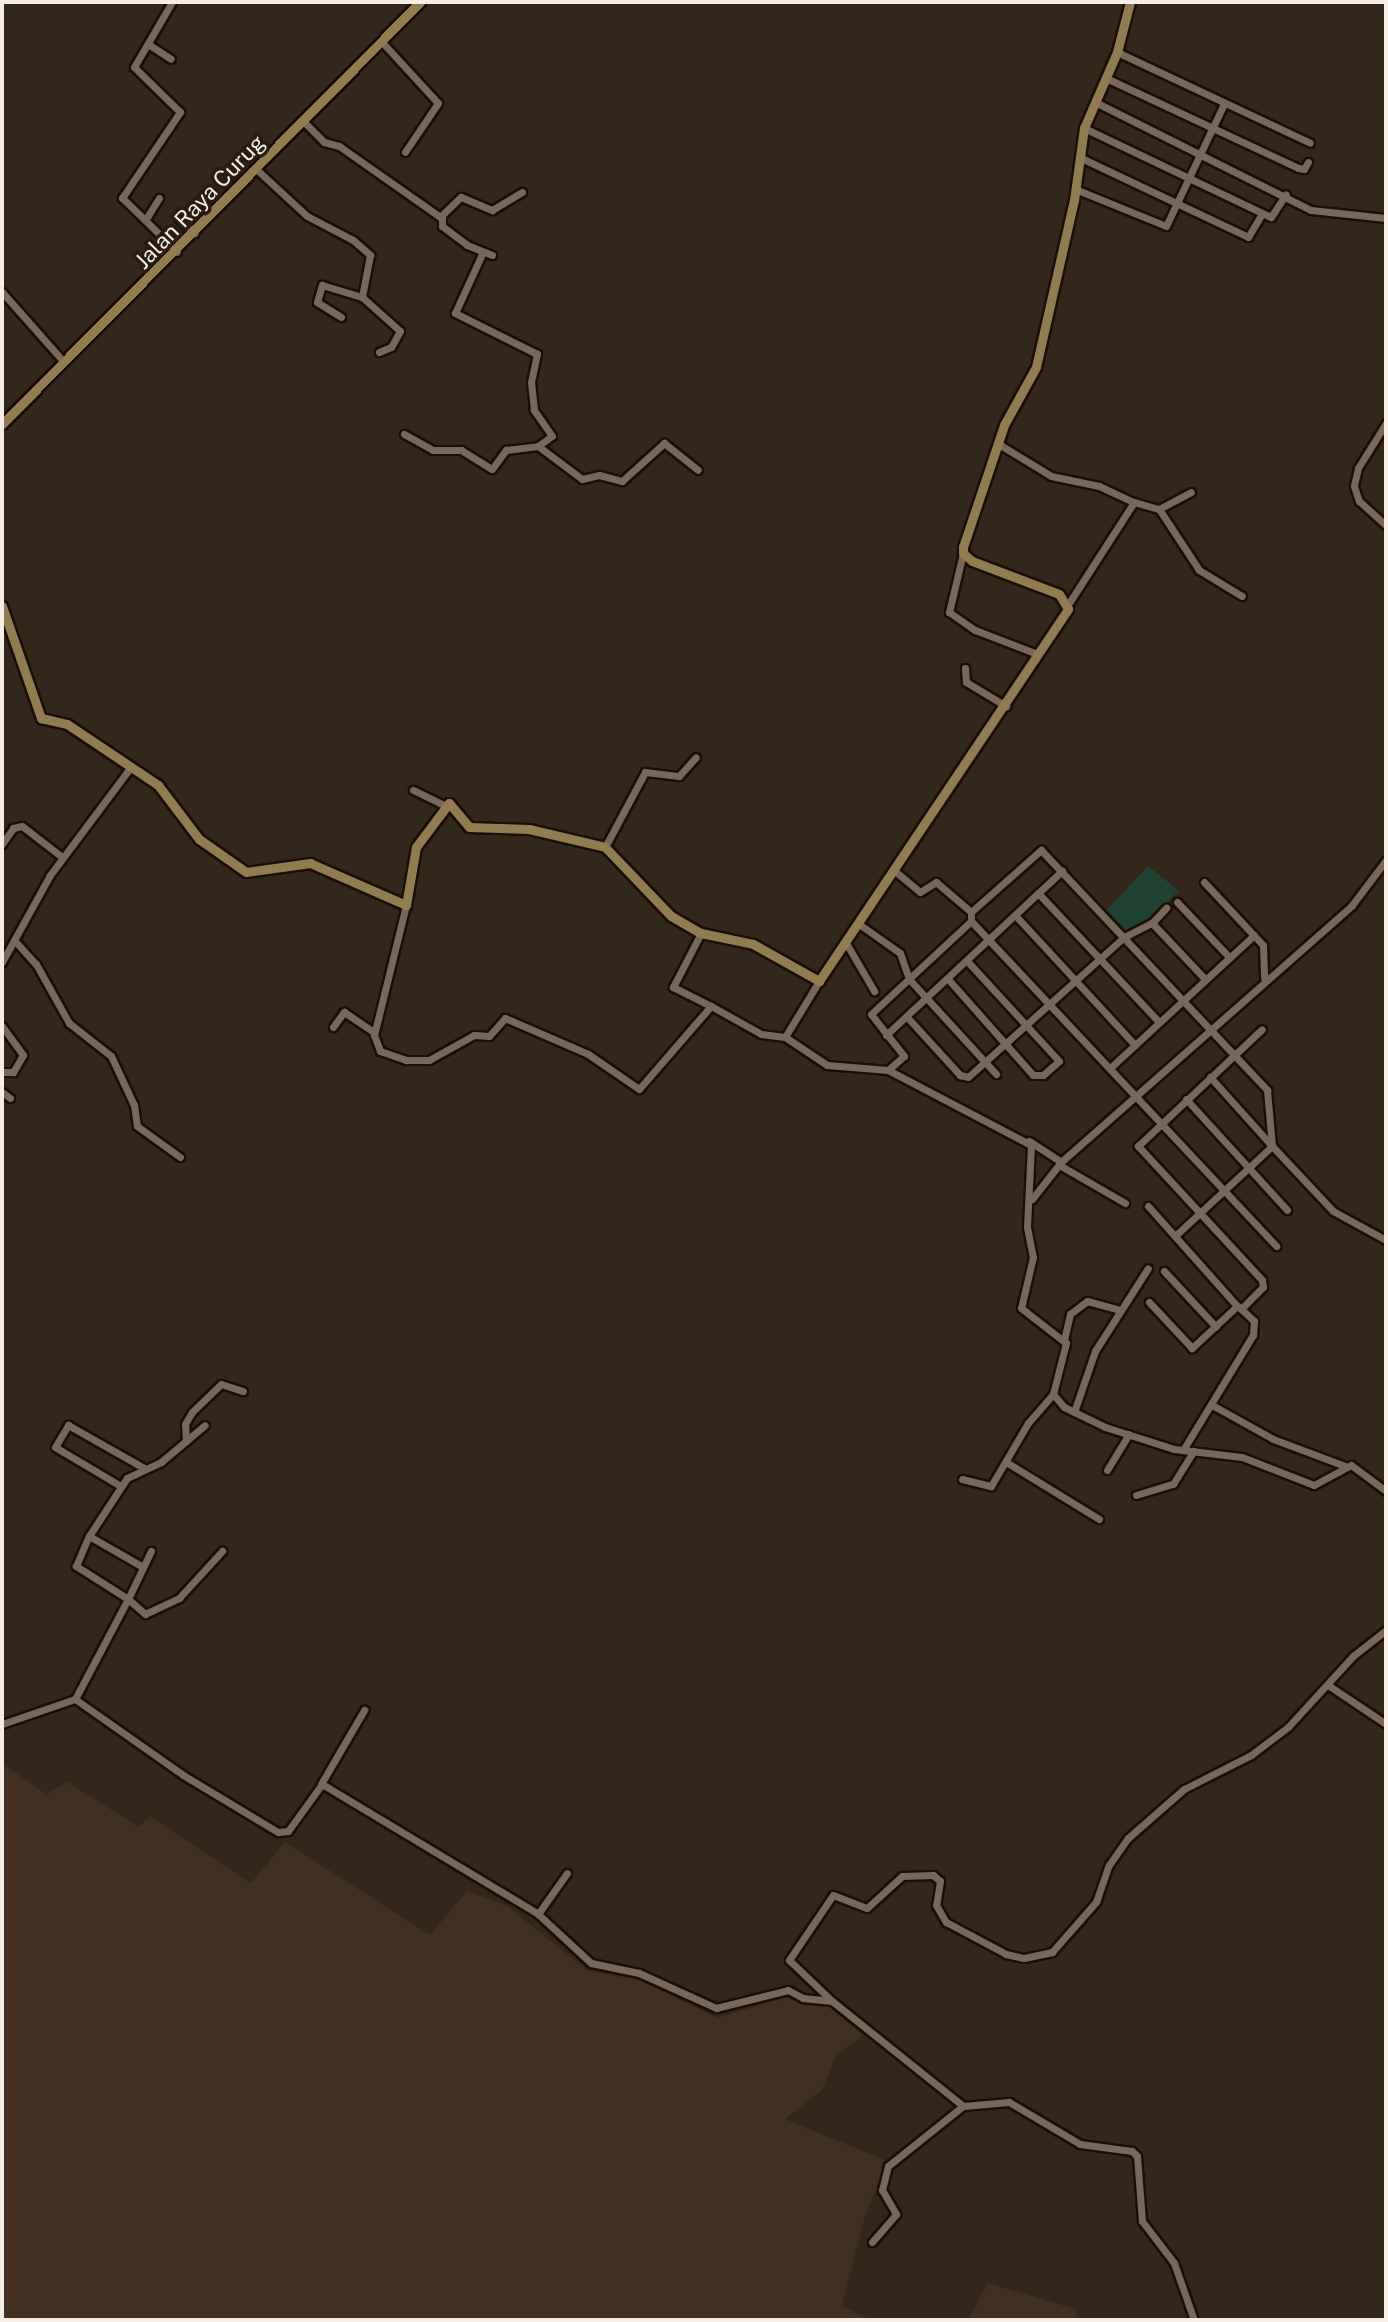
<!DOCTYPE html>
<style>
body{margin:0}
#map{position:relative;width:1388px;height:2322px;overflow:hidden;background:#33271b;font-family:"Public Sans",sans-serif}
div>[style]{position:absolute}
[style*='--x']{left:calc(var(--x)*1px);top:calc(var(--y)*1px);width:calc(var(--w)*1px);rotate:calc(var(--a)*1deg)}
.built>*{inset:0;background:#413020}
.green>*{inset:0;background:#204233}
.roads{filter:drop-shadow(2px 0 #1b0f05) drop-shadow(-2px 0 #1b0f05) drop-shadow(0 2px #1b0f05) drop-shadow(0 -2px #1b0f05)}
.street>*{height:7px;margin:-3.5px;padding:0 3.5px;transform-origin:3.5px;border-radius:3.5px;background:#77685b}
.secondary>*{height:9px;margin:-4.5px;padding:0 4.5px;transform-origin:4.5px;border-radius:4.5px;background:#917b51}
span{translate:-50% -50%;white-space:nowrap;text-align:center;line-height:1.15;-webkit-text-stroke:7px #291d12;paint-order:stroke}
.street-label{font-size:22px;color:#f6ede6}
.frame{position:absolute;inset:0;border:4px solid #f6ede6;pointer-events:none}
</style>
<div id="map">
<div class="built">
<i style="clip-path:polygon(2px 1763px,46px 1794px,67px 1782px,139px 1827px,150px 1816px,251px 1883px,285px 1842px,430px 1935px,467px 1891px,507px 1906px,588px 1971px,640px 1980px,717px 2018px,787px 1997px,802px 2005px,830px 2007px,863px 2035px,835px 2057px,822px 2090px,785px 2119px,887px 2161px,864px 2219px,842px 2306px,871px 2320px,2px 2320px)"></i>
<i style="clip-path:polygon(988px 2283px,1075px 2309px,1078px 2320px,968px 2320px)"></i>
</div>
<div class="green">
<i style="clip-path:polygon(1148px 866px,1179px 891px,1126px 938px,1104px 913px)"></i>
</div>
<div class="roads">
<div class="street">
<i style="--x:381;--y:41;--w:84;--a:47.4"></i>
<i style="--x:438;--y:103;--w:59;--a:124"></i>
<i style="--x:148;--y:44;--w:27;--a:33"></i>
<i style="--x:1117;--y:52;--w:213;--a:25.2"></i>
<i style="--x:1106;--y:78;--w:212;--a:25.1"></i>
<i style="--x:1298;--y:168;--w:6;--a:9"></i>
<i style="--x:1304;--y:169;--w:8;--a:-60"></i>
<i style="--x:1095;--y:102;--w:241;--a:26.6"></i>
<i style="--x:1311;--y:210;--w:75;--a:6.1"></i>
<i style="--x:304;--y:122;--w:28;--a:45"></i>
<i style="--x:324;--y:142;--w:16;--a:15"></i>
<i style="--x:339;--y:146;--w:123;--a:35.1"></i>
<i style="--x:440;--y:217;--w:29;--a:-44"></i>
<i style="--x:461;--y:197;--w:34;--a:23"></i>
<i style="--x:492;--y:210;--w:35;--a:-31"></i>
<i style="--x:1084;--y:128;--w:207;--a:25.5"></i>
<i style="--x:1271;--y:217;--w:27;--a:-57"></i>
<i style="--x:1079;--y:157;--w:187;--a:25.3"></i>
<i style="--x:1248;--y:237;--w:27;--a:-59"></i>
<i style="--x:256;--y:169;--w:69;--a:42.7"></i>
<i style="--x:307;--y:216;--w:52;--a:27.6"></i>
<i style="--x:353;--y:240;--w:23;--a:41"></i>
<i style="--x:370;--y:255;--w:43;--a:100.8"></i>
<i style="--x:362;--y:297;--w:51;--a:41.8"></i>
<i style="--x:400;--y:331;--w:18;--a:119"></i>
<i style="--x:391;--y:347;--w:13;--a:157"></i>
<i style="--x:1075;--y:189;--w:98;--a:22.1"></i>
<i style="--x:1166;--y:226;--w:135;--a:-64.6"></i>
<i style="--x:159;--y:198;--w:26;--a:122"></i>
<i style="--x:145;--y:220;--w:45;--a:45"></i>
<i style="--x:442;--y:218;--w:8;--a:90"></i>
<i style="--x:442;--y:226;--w:31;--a:37"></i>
<i style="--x:467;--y:245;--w:27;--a:22"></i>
<i style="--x:179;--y:219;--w:21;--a:43"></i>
<i style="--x:145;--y:220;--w:32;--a:-136"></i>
<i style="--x:122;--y:198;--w:104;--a:-56"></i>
<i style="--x:180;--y:112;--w:64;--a:-135.6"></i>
<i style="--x:134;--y:67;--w:75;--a:-59.7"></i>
<i style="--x:2;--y:292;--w:92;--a:48.5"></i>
<i style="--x:341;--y:317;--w:28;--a:-148"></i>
<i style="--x:317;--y:302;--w:18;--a:-74"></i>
<i style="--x:322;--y:285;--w:42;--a:16.7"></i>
<i style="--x:1386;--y:423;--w:53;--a:121.9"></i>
<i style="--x:1358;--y:468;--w:18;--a:103"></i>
<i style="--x:1354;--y:486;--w:16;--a:72"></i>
<i style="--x:1359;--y:501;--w:36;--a:42"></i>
<i style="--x:404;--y:434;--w:33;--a:29"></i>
<i style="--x:433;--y:450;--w:28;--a:0"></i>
<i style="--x:461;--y:450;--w:36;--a:32"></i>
<i style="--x:492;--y:469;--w:24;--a:-54"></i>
<i style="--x:506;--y:450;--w:32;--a:-7"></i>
<i style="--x:538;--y:446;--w:17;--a:-36"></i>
<i style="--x:552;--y:436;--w:32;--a:-125"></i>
<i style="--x:534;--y:410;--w:28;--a:-96"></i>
<i style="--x:531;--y:382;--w:29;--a:-78"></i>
<i style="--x:537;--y:354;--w:92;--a:-153.4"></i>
<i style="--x:455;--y:313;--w:65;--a:-65.4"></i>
<i style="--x:997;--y:443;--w:63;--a:31.4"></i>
<i style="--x:1051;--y:476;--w:49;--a:11.8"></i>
<i style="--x:1099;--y:486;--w:38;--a:25"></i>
<i style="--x:538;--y:446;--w:55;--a:36.9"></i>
<i style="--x:582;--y:479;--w:17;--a:-13"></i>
<i style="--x:599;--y:475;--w:24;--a:15"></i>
<i style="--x:622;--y:481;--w:57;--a:-42.1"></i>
<i style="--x:664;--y:443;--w:43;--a:38.5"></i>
<i style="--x:1159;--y:509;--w:73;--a:56.7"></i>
<i style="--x:1199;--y:570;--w:50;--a:31.2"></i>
<i style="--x:963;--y:553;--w:61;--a:103.3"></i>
<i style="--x:949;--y:612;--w:32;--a:35"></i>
<i style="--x:975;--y:630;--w:64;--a:21"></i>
<i style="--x:1069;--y:603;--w:120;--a:-57.2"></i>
<i style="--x:1134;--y:502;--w:26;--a:16"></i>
<i style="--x:1159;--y:509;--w:36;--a:-28"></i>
<i style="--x:965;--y:668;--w:14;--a:86"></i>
<i style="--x:966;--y:682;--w:47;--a:31"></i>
<i style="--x:413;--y:790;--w:34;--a:26"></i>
<i style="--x:2;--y:844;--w:19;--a:-55"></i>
<i style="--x:13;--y:828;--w:9;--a:-13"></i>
<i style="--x:22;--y:826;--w:51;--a:37.8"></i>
<i style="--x:605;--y:847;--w:85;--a:-61.9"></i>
<i style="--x:645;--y:772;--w:34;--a:7"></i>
<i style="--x:679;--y:776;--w:25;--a:-48"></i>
<i style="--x:896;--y:872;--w:31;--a:40"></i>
<i style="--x:920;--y:892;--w:19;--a:-32"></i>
<i style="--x:936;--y:882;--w:46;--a:40.6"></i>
<i style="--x:1204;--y:882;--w:86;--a:46.9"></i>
<i style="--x:1263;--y:945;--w:33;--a:88"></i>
<i style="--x:1038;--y:893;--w:177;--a:46.8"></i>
<i style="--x:1177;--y:902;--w:76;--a:46.6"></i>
<i style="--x:406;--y:905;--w:134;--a:103.8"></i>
<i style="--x:374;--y:1035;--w:17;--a:69"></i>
<i style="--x:380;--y:1051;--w:28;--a:19"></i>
<i style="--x:406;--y:1060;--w:23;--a:0"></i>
<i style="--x:429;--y:1060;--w:51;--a:-29.1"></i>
<i style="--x:474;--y:1035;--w:15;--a:4"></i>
<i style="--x:489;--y:1036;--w:24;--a:-48"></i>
<i style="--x:505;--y:1018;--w:90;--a:23.4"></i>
<i style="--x:588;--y:1054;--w:62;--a:34.5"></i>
<i style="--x:639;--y:1089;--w:110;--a:-49.1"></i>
<i style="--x:711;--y:1006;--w:57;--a:29.2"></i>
<i style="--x:761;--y:1034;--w:24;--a:7"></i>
<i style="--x:785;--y:1037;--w:50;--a:33.7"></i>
<i style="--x:827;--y:1065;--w:61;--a:4.7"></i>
<i style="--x:888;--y:1070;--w:161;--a:27.7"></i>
<i style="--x:1031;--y:1145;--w:82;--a:92.8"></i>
<i style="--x:1027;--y:1227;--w:31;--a:79"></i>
<i style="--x:1033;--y:1257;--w:52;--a:103.2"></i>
<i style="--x:1021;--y:1308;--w:57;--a:37.9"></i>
<i style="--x:1066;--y:1343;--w:53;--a:104.3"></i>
<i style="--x:1053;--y:1394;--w:17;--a:50"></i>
<i style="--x:1064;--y:1407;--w:46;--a:26"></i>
<i style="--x:1105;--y:1427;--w:72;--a:17.7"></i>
<i style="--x:1174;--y:1449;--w:68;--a:6.7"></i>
<i style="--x:1242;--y:1457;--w:77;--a:21.3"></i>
<i style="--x:1314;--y:1485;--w:42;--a:-28.4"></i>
<i style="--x:1351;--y:1465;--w:44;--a:36.6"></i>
<i style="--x:1015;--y:915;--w:177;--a:47.3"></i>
<i style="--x:971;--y:921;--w:446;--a:46.8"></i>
<i style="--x:1152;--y:923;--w:77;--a:46.6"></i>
<i style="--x:859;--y:924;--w:50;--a:35.3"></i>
<i style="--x:900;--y:953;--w:28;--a:71"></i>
<i style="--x:909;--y:979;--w:129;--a:47.5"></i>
<i style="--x:701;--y:933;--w:61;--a:117.4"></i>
<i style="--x:673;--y:987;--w:42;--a:26.6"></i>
<i style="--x:15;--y:941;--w:31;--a:48"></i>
<i style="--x:36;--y:964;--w:68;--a:60.8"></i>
<i style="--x:69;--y:1023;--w:53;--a:38.2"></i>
<i style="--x:111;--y:1056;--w:54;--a:64.9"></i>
<i style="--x:134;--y:1105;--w:21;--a:82"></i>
<i style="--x:137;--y:1126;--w:53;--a:35.8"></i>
<i style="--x:846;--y:943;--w:56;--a:59.7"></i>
<i style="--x:2;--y:962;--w:99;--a:-61.1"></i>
<i style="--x:50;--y:875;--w:134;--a:-53.2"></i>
<i style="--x:948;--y:979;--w:128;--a:48.5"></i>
<i style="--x:1033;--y:1075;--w:10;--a:0"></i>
<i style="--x:1043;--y:1075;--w:21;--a:-41"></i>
<i style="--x:1059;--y:1061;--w:136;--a:-132.6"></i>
<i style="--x:907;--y:1017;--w:79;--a:47.6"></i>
<i style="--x:960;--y:1075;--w:8;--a:14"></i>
<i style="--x:968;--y:1077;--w:210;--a:-41.9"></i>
<i style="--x:1124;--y:937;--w:31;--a:-27"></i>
<i style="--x:1152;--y:923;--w:21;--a:-47"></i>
<i style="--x:2;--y:1026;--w:36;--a:54"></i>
<i style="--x:23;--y:1055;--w:20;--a:120"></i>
<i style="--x:13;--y:1072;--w:11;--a:180"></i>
<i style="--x:333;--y:1027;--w:19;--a:-54"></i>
<i style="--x:344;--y:1012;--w:36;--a:34"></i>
<i style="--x:886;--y:1035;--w:241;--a:-43"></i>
<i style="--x:785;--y:1037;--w:66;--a:-58.7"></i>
<i style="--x:1110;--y:1068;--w:196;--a:-42.7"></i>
<i style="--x:888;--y:1070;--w:21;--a:-41"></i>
<i style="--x:904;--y:1056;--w:53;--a:-128.2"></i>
<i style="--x:871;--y:1014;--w:137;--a:-42.9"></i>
<i style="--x:971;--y:921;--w:9;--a:-90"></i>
<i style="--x:971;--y:912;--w:94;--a:-41.5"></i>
<i style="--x:1041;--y:850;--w:330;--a:46.7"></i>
<i style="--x:1267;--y:1090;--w:56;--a:84.9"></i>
<i style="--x:1272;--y:1146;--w:89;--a:46.8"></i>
<i style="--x:1333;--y:1211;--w:60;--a:28.7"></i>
<i style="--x:2;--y:1092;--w:10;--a:37"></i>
<i style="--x:1186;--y:1099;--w:150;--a:47.7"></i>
<i style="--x:1029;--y:1141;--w:38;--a:33"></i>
<i style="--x:1061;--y:1166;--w:74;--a:30"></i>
<i style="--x:1032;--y:1199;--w:47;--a:-51.9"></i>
<i style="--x:1061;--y:1162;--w:388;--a:-41.4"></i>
<i style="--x:1352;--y:905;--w:56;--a:-52.9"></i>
<i style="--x:1148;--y:1206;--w:134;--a:48.3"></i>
<i style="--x:1237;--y:1306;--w:62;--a:137"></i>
<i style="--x:1192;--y:1348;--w:63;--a:-133.1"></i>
<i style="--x:1176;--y:1235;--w:131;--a:-42.8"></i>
<i style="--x:1272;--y:1146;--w:93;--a:-131.9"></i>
<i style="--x:1164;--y:1271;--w:76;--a:47.1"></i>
<i style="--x:1241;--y:1309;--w:31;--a:-45"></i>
<i style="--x:1263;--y:1287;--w:7;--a:-98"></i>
<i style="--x:1262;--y:1280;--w:183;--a:-132.8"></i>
<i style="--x:1138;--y:1146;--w:170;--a:-43.3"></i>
<i style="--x:1064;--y:1340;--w:27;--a:-77"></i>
<i style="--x:1070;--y:1314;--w:21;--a:-37"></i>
<i style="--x:1087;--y:1301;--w:34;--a:15"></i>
<i style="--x:1212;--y:1405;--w:70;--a:29.1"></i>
<i style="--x:1273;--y:1439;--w:77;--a:20.6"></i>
<i style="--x:1074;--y:1412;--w:65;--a:-71"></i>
<i style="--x:1095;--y:1351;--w:98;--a:-57.4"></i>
<i style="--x:186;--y:1441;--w:17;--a:-93"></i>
<i style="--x:185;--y:1424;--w:14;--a:-60"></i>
<i style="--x:192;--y:1412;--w:40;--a:-44"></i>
<i style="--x:221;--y:1384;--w:23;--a:18"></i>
<i style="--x:1183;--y:1450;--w:135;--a:-58.7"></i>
<i style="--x:1253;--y:1335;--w:14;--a:-86"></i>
<i style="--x:1254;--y:1321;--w:21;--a:-137"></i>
<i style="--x:1006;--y:1462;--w:109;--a:31.5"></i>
<i style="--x:1107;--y:1470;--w:42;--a:-58.6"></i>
<i style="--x:962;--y:1479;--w:30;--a:14"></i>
<i style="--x:991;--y:1486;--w:73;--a:-59.6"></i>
<i style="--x:1028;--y:1423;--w:38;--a:-49"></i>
<i style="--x:119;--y:1485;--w:74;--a:-149.3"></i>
<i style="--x:55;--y:1447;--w:26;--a:-59"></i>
<i style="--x:68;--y:1425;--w:87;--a:29.5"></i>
<i style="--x:1136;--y:1495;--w:39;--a:-17"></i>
<i style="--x:1173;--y:1484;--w:39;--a:-58"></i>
<i style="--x:89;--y:1536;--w:62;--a:29.9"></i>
<i style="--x:151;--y:1551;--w:53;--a:115.6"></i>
<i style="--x:128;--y:1599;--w:23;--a:41"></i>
<i style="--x:145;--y:1614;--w:38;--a:-25"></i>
<i style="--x:179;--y:1598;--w:64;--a:-47.5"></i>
<i style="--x:1328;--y:1685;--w:70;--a:33.9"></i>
<i style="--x:75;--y:1699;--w:132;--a:35.1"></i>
<i style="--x:183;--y:1775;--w:111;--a:31"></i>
<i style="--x:278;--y:1832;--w:10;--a:-6"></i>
<i style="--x:288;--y:1831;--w:58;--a:-54.1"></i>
<i style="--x:322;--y:1784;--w:252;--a:31"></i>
<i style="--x:538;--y:1914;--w:72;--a:42.8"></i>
<i style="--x:591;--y:1963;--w:49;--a:11.8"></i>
<i style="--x:639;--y:1973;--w:85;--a:24.4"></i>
<i style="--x:716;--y:2008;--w:74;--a:-14"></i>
<i style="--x:788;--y:1990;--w:17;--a:28"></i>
<i style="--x:803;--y:1998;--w:29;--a:6"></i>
<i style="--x:832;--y:2001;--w:168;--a:38.7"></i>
<i style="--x:963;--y:2106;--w:46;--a:-5"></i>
<i style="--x:1009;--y:2102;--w:82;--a:30.6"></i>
<i style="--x:1080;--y:2144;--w:52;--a:7.7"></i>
<i style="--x:1132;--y:2151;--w:7;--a:45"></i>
<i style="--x:1137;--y:2156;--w:65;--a:85.6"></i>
<i style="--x:1142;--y:2221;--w:53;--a:52.7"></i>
<i style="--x:1174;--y:2263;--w:60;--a:70.7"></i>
<i style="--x:2;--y:1724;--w:77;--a:-18.9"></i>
<i style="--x:75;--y:1699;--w:113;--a:-62.1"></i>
<i style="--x:128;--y:1599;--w:62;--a:-147.6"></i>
<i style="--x:76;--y:1566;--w:33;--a:-67"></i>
<i style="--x:89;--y:1536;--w:69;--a:-56.8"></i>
<i style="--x:127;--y:1478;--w:38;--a:-25"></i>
<i style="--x:161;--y:1462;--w:57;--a:-40.1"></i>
<i style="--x:321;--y:1784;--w:86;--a:-59.8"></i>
<i style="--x:538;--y:1914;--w:50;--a:-54.7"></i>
<i style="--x:832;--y:2001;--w:59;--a:-136.4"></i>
<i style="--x:789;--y:1960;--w:78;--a:-55.9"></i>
<i style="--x:833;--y:1895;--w:36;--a:21"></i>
<i style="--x:867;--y:1908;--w:47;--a:-42.4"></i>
<i style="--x:902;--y:1876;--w:31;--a:-2"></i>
<i style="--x:933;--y:1875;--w:9;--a:41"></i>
<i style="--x:940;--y:1881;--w:24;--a:99"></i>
<i style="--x:936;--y:1905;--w:20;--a:60"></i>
<i style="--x:946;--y:1922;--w:68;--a:28.1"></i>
<i style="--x:1006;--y:1954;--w:18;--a:13"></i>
<i style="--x:1024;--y:1958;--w:29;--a:-12"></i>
<i style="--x:1052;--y:1952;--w:67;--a:-48.7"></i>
<i style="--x:1096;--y:1902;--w:39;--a:-71"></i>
<i style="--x:1109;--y:1865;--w:33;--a:-55"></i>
<i style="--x:1128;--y:1838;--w:74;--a:-41.2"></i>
<i style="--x:1184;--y:1789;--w:75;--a:-26.9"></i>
<i style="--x:1251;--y:1755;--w:46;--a:-37.1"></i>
<i style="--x:1288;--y:1727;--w:96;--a:-47.5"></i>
<i style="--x:1353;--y:1656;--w:42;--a:-38.2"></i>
<i style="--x:872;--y:2242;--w:37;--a:-49"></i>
<i style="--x:896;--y:2214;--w:28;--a:-120"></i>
<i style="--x:882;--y:2190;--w:25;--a:-76"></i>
<i style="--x:888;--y:2166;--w:96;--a:-38.7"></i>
</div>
<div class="secondary">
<i style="--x:2;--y:424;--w:594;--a:-45.27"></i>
<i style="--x:2;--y:606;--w:119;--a:70.8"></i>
<i style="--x:41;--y:718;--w:27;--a:13"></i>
<i style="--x:67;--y:724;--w:110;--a:33.8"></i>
<i style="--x:158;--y:785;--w:68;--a:52.8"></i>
<i style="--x:199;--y:839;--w:57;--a:35.1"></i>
<i style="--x:246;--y:872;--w:65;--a:-8"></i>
<i style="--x:310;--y:863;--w:105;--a:23.6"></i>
<i style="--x:406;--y:905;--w:59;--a:-80.2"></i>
<i style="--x:416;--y:847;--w:55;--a:-53.1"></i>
<i style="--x:449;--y:803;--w:31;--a:50"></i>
<i style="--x:469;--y:827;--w:60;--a:1.9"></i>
<i style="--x:529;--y:829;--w:78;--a:13.3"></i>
<i style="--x:605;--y:847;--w:95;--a:46.3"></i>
<i style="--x:671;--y:916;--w:34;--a:30"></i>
<i style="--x:701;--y:933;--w:53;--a:11.9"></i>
<i style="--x:753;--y:944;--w:76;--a:29.3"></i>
<i style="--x:819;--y:981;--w:448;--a:-56.2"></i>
<i style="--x:1068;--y:609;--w:17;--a:-121"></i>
<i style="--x:1059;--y:594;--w:93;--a:-159.2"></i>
<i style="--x:972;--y:561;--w:12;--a:-138"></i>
<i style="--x:963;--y:553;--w:6;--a:-90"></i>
<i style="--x:963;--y:547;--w:129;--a:-71.4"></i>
<i style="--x:1004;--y:425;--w:66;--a:-61.1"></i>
<i style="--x:1036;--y:367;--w:171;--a:-77.2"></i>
<i style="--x:1074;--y:200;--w:73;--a:-82.1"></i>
<i style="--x:1084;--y:128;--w:83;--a:-66.5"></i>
<i style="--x:1117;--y:52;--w:52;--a:-75.4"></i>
</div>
</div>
<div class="street-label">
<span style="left:200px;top:202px;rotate:-46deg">Jalan Raya Curug</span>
</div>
<div class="frame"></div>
</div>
